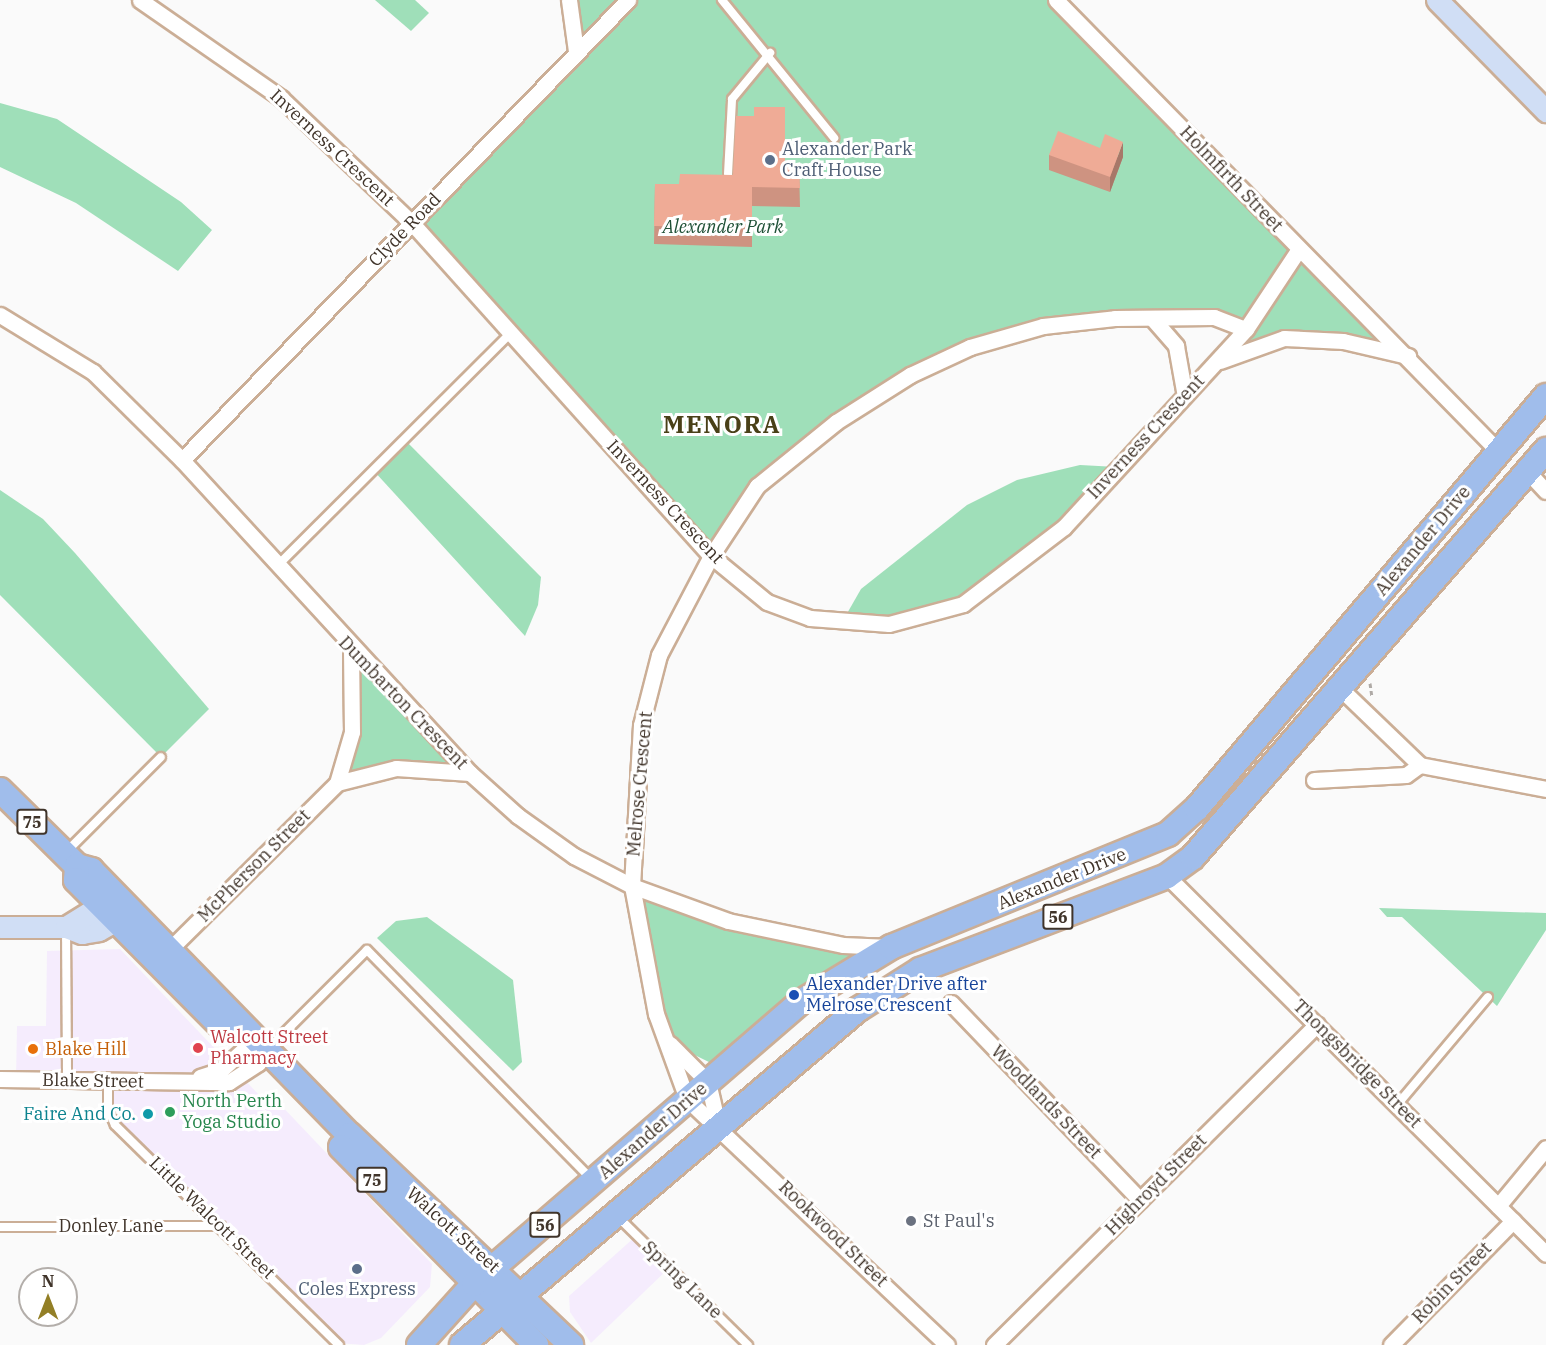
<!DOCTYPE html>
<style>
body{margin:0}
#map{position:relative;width:1546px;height:1345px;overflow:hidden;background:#fafafa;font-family:"IBM Plex Serif",serif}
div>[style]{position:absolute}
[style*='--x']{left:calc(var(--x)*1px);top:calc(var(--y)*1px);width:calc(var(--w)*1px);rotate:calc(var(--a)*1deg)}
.commercial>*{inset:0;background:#f5ecfd}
.green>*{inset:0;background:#9fdfb9}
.path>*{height:3px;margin-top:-1.5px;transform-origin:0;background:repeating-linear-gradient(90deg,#afaaa6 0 4.5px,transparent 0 7.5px)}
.roads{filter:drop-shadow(2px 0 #cbae96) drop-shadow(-2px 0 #cbae96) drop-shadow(0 2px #cbae96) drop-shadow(0 -2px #cbae96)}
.lane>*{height:8px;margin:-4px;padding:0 4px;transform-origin:4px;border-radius:4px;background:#fff}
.street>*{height:15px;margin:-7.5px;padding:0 7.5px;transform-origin:7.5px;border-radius:7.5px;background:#fff}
.secondary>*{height:21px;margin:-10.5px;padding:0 10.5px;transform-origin:10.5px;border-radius:10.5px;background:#d0def5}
.primary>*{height:24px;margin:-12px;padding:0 12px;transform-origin:12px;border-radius:12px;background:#a0bdeb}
.wall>*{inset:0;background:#ce9381}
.shaded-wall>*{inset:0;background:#a77869}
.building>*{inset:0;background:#efab96}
.dots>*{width:16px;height:16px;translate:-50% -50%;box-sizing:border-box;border:3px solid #fff;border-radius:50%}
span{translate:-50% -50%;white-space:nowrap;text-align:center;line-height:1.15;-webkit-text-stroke:6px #fff;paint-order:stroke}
.shield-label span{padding:2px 4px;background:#fff;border:2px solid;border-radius:4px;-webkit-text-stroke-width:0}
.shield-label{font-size:16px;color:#40342a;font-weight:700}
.street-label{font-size:18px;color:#40342a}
.service-label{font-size:18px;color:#4e5e75}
.left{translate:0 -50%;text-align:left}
.park-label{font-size:18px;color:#1e5036;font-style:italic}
.transit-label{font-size:18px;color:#164399}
.health-label{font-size:18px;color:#be3a42}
.food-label{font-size:18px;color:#c56008}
.leisure-label{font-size:18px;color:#27864d}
.culture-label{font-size:18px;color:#0d838f}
.right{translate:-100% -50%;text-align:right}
.worship-label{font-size:18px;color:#5b616d}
.district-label{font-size:24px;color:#494017;font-weight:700;letter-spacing:1.5px}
.north{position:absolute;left:18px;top:1267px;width:60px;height:60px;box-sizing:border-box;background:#fff;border:2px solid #b3aeaa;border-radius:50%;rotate:0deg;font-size:16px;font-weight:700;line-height:24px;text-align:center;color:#40342a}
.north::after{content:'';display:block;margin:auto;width:21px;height:27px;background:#937f26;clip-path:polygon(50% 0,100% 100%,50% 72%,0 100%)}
</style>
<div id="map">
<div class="commercial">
<i style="clip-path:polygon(120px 949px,261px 1097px,276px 1100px,432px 1264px,430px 1287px,381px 1338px,364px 1345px,338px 1343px,115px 1125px,108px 1109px,108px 1081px,16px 1079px,17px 1026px,46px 1026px,47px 951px)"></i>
<i style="clip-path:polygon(636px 1236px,669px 1268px,591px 1343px,570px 1312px,569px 1296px)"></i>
</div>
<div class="green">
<i style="clip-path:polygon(375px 0,415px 0,429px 13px,411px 31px)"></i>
<i style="clip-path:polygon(569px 0,628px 0,576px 51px)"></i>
<i style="clip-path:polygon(630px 0,1056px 0,1408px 356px,1284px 338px,1217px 362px,1245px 329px,1214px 317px,1043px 326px,910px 375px,757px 486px,711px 556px,412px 223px)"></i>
<i style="clip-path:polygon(0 103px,57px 119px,181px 202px,212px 230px,178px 271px,76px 203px,0 167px)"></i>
<i style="clip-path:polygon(405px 440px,541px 577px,538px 605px,525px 636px,373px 470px)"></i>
<i style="clip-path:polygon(1080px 465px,1117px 467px,1064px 527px,963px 604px,889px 624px,841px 624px,861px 589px,967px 505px,1017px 480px)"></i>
<i style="clip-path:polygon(0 490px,43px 519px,75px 553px,209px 709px,161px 757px,0 595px)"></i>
<i style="clip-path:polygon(351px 648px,470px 773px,396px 768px,337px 783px,352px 732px)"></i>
<i style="clip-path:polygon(632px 886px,728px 921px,891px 947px,713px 1064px,668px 1042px)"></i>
<i style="clip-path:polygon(1379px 908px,1546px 913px,1546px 930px,1497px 1006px,1402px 917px,1387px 917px)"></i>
<i style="clip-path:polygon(427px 917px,513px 980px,522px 1062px,513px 1071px,377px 938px,396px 921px)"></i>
</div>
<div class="path">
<i style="--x:1370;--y:683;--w:14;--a:82"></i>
</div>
<div class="roads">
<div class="lane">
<i style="--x:722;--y:0;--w:178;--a:50.9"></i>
<i style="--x:728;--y:174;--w:75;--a:-86.9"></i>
<i style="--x:732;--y:99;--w:60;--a:-50.4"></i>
<i style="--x:278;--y:565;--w:329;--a:-44.9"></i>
<i style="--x:66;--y:852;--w:134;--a:-45"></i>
<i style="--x:66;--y:928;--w:152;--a:89.6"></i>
<i style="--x:270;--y:1047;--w:137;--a:-45"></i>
<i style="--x:367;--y:950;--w:322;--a:45.6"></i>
<i style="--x:108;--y:1081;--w:28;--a:90"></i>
<i style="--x:108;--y:1109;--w:17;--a:66"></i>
<i style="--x:115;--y:1125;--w:314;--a:44.5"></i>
<i style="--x:1397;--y:1105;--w:141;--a:-49.9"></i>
<i style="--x:617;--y:1216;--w:184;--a:44.6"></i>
<i style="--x:0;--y:1227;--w:221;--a:-0.3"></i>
</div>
<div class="street">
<i style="--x:140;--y:0;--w:172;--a:34.8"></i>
<i style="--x:281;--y:98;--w:181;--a:43.7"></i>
<i style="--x:412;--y:223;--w:448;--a:48.1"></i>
<i style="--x:711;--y:556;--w:72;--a:39.4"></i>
<i style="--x:767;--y:602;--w:46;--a:20.4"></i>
<i style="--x:810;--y:618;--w:79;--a:4.3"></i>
<i style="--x:889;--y:624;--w:77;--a:-15.1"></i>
<i style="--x:963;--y:604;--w:127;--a:-37.3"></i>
<i style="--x:1064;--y:527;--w:269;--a:-47.4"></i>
<i style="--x:1246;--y:329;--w:96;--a:-56.5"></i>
<i style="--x:569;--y:0;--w:51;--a:82.2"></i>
<i style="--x:1056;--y:0;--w:633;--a:45.58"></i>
<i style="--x:0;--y:315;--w:109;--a:31.5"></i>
<i style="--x:93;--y:372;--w:125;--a:44.7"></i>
<i style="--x:182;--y:460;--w:425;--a:47.4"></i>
<i style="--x:470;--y:773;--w:64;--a:41.9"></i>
<i style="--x:518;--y:816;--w:69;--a:35.5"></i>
<i style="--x:574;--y:856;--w:65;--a:27.3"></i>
<i style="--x:632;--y:886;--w:102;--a:20"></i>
<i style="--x:728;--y:921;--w:117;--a:11.8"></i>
<i style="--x:843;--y:945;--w:47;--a:2.4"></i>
<i style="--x:1152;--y:318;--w:37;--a:49"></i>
<i style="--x:1176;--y:346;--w:46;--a:79.9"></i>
<i style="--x:1220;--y:361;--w:68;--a:-19.8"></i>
<i style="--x:1284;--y:338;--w:59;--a:2.9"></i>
<i style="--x:1343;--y:341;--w:67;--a:13"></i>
<i style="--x:182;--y:460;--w:641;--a:-45.89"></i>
<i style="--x:1528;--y:472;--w:26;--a:47"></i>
<i style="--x:1341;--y:689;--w:110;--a:43.9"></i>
<i style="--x:1420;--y:765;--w:128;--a:10.8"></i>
<i style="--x:1314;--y:780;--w:92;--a:-3.1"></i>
<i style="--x:1406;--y:775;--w:17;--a:-36"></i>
<i style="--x:337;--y:783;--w:61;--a:-14.3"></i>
<i style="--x:396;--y:768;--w:74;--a:3.9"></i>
<i style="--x:1167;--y:876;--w:535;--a:44.92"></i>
<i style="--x:170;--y:949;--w:235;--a:-44.8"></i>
<i style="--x:337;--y:783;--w:53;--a:-73.6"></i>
<i style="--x:352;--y:732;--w:84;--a:-90.7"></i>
<i style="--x:951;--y:1003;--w:273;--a:46.2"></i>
<i style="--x:670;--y:1044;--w:54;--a:45"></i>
<i style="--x:708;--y:1082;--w:44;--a:76.9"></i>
<i style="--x:200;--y:1077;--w:22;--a:-18"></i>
<i style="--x:221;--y:1070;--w:31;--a:-42"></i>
<i style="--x:244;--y:1049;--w:22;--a:3"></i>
<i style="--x:0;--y:1079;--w:229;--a:0.8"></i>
<i style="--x:229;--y:1082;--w:35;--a:-33"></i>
<i style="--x:258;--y:1063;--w:15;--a:-58"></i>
<i style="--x:1498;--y:1206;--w:75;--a:-50.4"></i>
<i style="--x:947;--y:1345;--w:358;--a:-136.6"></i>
<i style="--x:687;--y:1099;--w:90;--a:-110"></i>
<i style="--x:656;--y:1014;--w:130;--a:-100.6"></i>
<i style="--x:632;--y:886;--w:161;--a:-86.8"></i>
<i style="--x:641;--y:725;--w:72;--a:-75.6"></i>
<i style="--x:659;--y:655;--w:112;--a:-62.3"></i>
<i style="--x:711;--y:556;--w:84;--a:-56.7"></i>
<i style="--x:757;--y:486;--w:102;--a:-39"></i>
<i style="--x:836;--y:422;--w:88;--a:-32.4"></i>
<i style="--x:910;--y:375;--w:66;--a:-25"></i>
<i style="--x:970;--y:347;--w:76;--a:-16"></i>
<i style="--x:1043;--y:326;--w:72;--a:-6.3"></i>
<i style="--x:1115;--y:318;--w:99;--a:-0.6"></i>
<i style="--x:1214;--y:317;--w:34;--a:21"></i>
<i style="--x:994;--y:1345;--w:455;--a:-44.8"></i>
<i style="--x:1391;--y:1345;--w:174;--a:-45.5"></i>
</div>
<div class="secondary">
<i style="--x:1437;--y:0;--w:156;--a:45.5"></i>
<i style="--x:0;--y:927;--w:66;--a:0"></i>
<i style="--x:66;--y:927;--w:17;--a:21"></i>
<i style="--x:82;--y:933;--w:17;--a:-10"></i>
<i style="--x:99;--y:930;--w:34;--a:-30"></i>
<i style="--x:66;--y:927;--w:57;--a:-32"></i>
</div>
<div class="primary">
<i style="--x:0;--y:790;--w:108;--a:44.6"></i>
<i style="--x:77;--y:866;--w:15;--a:16"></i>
<i style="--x:91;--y:870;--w:371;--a:45.7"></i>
<i style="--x:350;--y:1135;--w:305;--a:43.5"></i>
<i style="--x:77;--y:866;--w:14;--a:94"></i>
<i style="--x:76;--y:880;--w:209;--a:45.2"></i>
<i style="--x:341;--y:1147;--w:278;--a:45.4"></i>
<i style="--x:419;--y:1345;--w:82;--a:-48"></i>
<i style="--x:474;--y:1284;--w:430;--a:-40.8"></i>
<i style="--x:799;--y:1003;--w:108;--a:-31.3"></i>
<i style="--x:891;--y:947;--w:299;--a:-22.2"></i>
<i style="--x:1168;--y:834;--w:39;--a:-42"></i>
<i style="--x:1197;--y:808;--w:540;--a:-49.73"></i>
<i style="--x:462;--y:1345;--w:518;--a:-40.3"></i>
<i style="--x:857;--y:1010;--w:75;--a:-32.4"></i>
<i style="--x:920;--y:970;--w:264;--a:-20.8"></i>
<i style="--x:1167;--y:876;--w:32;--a:-36"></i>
<i style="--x:1193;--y:857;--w:539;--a:-49.06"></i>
</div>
</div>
<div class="wall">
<i style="clip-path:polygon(754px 116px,785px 166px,799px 166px,800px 207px,752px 206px,752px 247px,654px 244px,655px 184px,679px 184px,733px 175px)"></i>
<i style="clip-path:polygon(1049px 155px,1123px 157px,1110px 192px,1049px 170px)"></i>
</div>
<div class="shaded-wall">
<i style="clip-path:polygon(1123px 142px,1123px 157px,1110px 192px,1110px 177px)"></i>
</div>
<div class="building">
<i style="clip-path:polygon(754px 107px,785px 107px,785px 166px,799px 166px,800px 188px,752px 187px,752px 228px,654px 226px,655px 184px,679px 184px,680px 174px,733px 175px,736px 116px,754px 116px)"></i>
<i style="clip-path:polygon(1058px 131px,1100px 148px,1105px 134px,1123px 142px,1110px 177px,1049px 155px)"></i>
</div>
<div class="dots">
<i style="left:770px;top:160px;background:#5c6f8a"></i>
<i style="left:794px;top:995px;background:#1a4fb4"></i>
<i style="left:198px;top:1048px;background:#e0444e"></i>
<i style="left:33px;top:1049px;background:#e8710a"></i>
<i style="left:170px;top:1112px;background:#2e9e5b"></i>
<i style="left:148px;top:1114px;background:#0f9aa8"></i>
<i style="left:911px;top:1221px;background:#6b7280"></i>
<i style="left:357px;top:1269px;background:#5c6f8a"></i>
</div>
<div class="shield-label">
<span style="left:32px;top:822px">75</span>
<span style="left:1058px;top:917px">56</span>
<span style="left:372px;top:1180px">75</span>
<span style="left:545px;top:1225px">56</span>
</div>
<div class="street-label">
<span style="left:332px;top:148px;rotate:43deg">Inverness Crescent</span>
<span style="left:1231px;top:179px;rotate:46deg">Holmfirth Street</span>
<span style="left:405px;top:230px;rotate:-46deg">Clyde Road</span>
<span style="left:1146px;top:437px;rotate:-47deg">Inverness Crescent</span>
<span style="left:665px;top:502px;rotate:47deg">Inverness Crescent</span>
<span style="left:1423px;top:541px;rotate:-50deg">Alexander Drive</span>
<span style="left:403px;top:703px;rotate:46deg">Dumbarton Crescent</span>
<span style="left:640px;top:784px;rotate:-85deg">Melrose Crescent</span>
<span style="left:254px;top:866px;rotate:-45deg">McPherson Street</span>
<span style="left:1062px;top:879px;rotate:-22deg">Alexander Drive</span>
<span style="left:1357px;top:1064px;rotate:45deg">Thongsbridge Street</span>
<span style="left:93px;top:1081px;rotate:1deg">Blake Street</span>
<span style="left:1046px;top:1102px;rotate:46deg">Woodlands Street</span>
<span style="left:653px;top:1131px;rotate:-41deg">Alexander Drive</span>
<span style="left:1156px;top:1185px;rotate:-45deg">Highroyd Street</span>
<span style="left:212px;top:1218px;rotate:44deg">Little Walcott Street</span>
<span style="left:111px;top:1226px">Donley Lane</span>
<span style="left:453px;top:1230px;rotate:42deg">Walcott Street</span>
<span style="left:833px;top:1234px;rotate:44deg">Rookwood Street</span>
<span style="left:682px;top:1280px;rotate:44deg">Spring Lane</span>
<span style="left:1452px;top:1283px;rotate:-46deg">Robin Street</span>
</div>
<div class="service-label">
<span class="left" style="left:782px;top:160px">Alexander Park<br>Craft House</span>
<span style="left:357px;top:1289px">Coles Express</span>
</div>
<div class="park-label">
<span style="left:723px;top:227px">Alexander Park</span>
</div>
<div class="transit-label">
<span class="left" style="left:806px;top:995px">Alexander Drive after<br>Melrose Crescent</span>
</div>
<div class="health-label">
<span class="left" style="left:210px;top:1048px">Walcott Street<br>Pharmacy</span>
</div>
<div class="food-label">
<span class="left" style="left:45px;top:1049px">Blake Hill</span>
</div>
<div class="leisure-label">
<span class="left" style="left:182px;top:1112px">North Perth<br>Yoga Studio</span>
</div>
<div class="culture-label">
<span class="right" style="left:136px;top:1114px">Faire And Co.</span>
</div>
<div class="worship-label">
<span class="left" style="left:923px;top:1221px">St Paul's</span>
</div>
<div class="district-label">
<span style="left:722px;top:425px">MENORA</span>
</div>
<div class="north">N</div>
</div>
